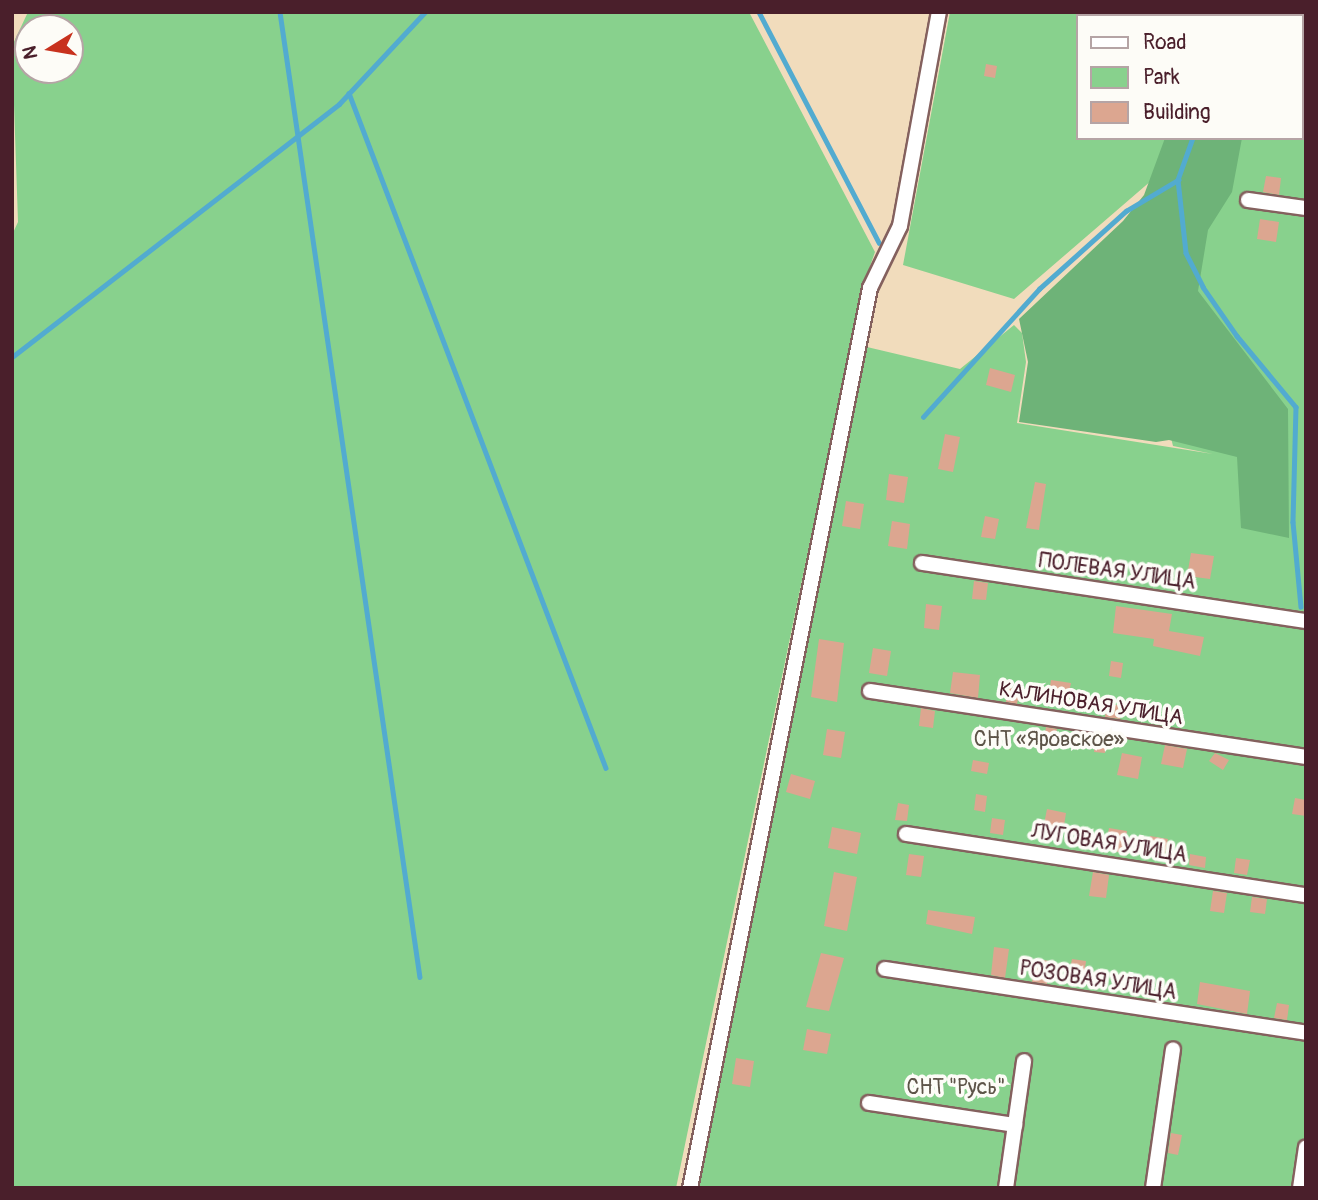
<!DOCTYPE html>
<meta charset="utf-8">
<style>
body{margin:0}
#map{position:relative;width:1318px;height:1200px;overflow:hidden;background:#f1dcbc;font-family:Pangolin,sans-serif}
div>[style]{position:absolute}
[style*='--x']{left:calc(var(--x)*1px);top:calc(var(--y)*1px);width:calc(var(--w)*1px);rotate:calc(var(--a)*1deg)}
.green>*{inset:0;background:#88d18d}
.forest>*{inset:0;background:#6eb378}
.stream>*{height:4.5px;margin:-2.25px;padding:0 2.25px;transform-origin:2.25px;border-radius:2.25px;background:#52abd0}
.building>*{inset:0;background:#dca690}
.roads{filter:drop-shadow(2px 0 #84615e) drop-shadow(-2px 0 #84615e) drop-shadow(0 2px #84615e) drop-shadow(0 -2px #84615e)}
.minor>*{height:14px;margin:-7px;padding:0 7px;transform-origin:7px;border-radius:7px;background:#fff}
span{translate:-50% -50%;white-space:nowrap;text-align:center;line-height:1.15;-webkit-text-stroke:7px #fdfcf7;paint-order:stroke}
.street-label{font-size:21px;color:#4a1f2b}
.park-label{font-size:21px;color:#5d5448}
.frame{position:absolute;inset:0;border:14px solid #4a1f2b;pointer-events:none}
.legend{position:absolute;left:1076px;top:14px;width:228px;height:126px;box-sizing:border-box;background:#fdfcf7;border:2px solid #b5a4a5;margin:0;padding:9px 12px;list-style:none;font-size:21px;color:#4a1f2b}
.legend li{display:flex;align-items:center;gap:14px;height:35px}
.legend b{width:35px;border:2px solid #b5a4a5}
.north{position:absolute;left:14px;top:14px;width:70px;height:70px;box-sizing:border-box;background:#fdfcf7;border:2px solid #b5a4a5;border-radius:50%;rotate:259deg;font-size:19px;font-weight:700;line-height:28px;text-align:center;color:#4a1f2b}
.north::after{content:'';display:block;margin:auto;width:24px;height:32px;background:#c8321e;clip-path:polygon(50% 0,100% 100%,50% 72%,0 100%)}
</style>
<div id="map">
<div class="green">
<i style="clip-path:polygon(evenodd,28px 12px,749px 12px,875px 252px,863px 286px,676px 1188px,12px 1188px,12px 235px,18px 222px,12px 46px,28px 12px,70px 28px,70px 70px,28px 70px,28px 28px,70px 28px)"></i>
<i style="clip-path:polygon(950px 12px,1295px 12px,1078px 16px,1078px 138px,1302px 138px,1306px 31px,1306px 1188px,697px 1188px,867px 347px,960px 369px,1014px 325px,1022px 333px,1026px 362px,1017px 423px,1213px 454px,1173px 446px,1141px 314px,1159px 174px,1014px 299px,903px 265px)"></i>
</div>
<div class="forest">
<i style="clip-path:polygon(1165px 138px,1242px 138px,1232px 192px,1208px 230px,1198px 291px,1288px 409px,1289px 538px,1241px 528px,1237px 457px,1169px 440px,1156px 442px,1019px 422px,1028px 362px,1019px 319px,1123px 221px,1144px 195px)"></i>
</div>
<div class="stream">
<i style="--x:280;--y:12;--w:975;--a:81.75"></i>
<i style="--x:759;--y:12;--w:260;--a:62.5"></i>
<i style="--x:1302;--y:16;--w:5;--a:-37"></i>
<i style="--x:349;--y:93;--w:722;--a:69.16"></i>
<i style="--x:1193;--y:138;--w:45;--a:109.7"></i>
<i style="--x:1178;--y:180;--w:73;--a:83.7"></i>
<i style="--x:1186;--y:253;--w:38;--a:63"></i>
<i style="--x:1203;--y:287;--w:60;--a:55.2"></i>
<i style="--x:1237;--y:336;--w:92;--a:50.3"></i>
<i style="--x:1296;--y:407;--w:115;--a:91.5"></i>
<i style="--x:1293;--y:522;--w:85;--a:84.6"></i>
<i style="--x:12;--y:357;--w:413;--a:-37.7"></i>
<i style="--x:339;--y:104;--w:126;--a:-46.9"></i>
<i style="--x:923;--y:417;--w:173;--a:-47.8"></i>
<i style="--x:1039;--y:289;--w:117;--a:-41.9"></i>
<i style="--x:1126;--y:211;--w:61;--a:-30.8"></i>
</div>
<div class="building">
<i style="clip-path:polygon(986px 64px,997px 66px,995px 78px,984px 76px)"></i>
<i style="clip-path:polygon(1266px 176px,1281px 178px,1279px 195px,1263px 192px)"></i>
<i style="clip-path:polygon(1260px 219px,1279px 222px,1276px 242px,1257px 239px)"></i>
<i style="clip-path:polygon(990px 368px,1015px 375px,1011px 392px,986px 385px)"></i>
<i style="clip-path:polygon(945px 434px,960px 437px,953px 472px,938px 469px)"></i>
<i style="clip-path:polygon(889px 474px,908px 477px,904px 503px,886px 500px)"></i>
<i style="clip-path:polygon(1035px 482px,1046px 484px,1039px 530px,1026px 528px)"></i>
<i style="clip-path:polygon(846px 501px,864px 504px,860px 529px,842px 526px)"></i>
<i style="clip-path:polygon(985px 516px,999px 519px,995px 539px,981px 537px)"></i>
<i style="clip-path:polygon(892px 521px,910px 524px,907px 549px,888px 546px)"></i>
<i style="clip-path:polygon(1191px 553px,1214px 556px,1210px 579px,1187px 576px)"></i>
<i style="clip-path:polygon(974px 581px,988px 583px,986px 600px,972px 599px)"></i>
<i style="clip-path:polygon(926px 604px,942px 606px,939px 630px,924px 628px)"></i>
<i style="clip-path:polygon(1116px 606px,1172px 614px,1169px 631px,1204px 637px,1200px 656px,1153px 646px,1154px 639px,1113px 633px)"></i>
<i style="clip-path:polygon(819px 639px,844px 643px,837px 702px,811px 697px)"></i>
<i style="clip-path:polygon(873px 648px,891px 651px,887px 676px,869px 673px)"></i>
<i style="clip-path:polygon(1111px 661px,1123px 663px,1121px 678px,1109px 676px)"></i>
<i style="clip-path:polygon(953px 672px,980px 675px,978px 698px,950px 693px)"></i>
<i style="clip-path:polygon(1051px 680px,1071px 683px,1067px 703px,1048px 699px)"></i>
<i style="clip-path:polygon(1008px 688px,1020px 689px,1017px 704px,1006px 702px)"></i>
<i style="clip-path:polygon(1107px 703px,1122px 706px,1120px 719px,1105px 717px)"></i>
<i style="clip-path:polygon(921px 708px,935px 711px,933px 728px,919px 726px)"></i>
<i style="clip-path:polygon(1046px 727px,1057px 729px,1055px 740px,1044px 738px)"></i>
<i style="clip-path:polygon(827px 729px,845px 732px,841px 758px,823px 755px)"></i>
<i style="clip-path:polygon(1096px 735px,1107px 737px,1105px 753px,1094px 752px)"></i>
<i style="clip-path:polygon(1165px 745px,1187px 749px,1183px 768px,1161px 764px)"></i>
<i style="clip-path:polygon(1122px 753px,1142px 757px,1138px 779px,1117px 775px)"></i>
<i style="clip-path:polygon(1215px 753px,1229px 760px,1223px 770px,1209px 761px)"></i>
<i style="clip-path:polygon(973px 760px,989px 763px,987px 774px,971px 771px)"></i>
<i style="clip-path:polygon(791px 774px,815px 781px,810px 799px,786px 792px)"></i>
<i style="clip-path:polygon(976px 794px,987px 796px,985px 812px,974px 810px)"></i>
<i style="clip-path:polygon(1295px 798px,1306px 800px,1306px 816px,1292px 814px)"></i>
<i style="clip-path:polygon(898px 803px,909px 805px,907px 821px,895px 820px)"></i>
<i style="clip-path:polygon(1047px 809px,1066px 813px,1063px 832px,1043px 829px)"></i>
<i style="clip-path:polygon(992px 818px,1005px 820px,1003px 835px,990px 833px)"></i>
<i style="clip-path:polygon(832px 827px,861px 833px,857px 854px,828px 848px)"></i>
<i style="clip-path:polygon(1109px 828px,1127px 831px,1123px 853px,1105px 849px)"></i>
<i style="clip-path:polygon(1150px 836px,1168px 839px,1164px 859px,1146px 856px)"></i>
<i style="clip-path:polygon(909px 854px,924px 856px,921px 877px,906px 875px)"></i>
<i style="clip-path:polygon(1190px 854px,1206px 857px,1205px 868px,1189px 865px)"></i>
<i style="clip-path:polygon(1236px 858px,1250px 860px,1247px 875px,1234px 873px)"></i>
<i style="clip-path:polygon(834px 872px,857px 877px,847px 931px,824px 926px)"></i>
<i style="clip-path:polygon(1093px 872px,1109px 875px,1106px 898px,1089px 896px)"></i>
<i style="clip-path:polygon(1213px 891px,1227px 893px,1224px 913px,1210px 911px)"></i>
<i style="clip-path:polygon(1252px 897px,1267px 899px,1265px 914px,1250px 912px)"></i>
<i style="clip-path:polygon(928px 910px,975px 917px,972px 934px,926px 924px)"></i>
<i style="clip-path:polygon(994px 947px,1009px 949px,1005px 978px,991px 975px)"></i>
<i style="clip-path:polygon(821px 953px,844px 958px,829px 1011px,806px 1007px)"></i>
<i style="clip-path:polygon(1035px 959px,1050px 961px,1047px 984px,1032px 982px)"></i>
<i style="clip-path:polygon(1072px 959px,1086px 961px,1084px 976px,1069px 974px)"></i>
<i style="clip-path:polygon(1200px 982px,1250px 991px,1247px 1014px,1197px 1004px)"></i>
<i style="clip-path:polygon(1277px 1003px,1289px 1005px,1287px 1020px,1274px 1018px)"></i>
<i style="clip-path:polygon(807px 1029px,831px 1034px,827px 1054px,803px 1050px)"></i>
<i style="clip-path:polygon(736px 1058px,754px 1061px,750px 1087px,732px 1084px)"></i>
<i style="clip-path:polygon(1171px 1133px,1182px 1135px,1178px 1155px,1168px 1153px)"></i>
</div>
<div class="roads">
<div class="minor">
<i style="--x:1248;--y:200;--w:59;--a:7.9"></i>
<i style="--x:922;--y:563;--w:388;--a:8.6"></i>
<i style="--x:870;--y:691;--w:441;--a:8.6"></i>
<i style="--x:906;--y:834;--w:405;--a:8.7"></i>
<i style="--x:885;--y:969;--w:426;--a:8.6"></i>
<i style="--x:869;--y:1103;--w:148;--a:8.6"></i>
<i style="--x:690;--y:1188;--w:918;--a:-78.69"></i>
<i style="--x:870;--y:288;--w:69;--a:-64.2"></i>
<i style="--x:900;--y:226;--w:218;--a:-79.7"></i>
<i style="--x:1006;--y:1188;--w:128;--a:-81.9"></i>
<i style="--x:1153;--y:1188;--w:140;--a:-81.8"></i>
<i style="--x:1300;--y:1188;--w:41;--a:-81.7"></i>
</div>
</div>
<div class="street-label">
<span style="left:1117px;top:572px;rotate:8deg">ПОЛЕВАЯ УЛИЦА</span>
<span style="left:1091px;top:704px;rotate:9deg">КАЛИНОВАЯ УЛИЦА</span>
<span style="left:1109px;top:844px;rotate:9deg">ЛУГОВАЯ УЛИЦА</span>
<span style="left:1098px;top:981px;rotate:9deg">РОЗОВАЯ УЛИЦА</span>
</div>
<div class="park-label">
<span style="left:1049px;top:740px">СНТ «Яровское»</span>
<span style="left:956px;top:1088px">СНТ "Русь"</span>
</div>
<div class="frame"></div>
<ul class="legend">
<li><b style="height:9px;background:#fff"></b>Road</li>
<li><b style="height:19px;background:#88d18d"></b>Park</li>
<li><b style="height:19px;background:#dca690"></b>Building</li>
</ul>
<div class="north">N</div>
</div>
